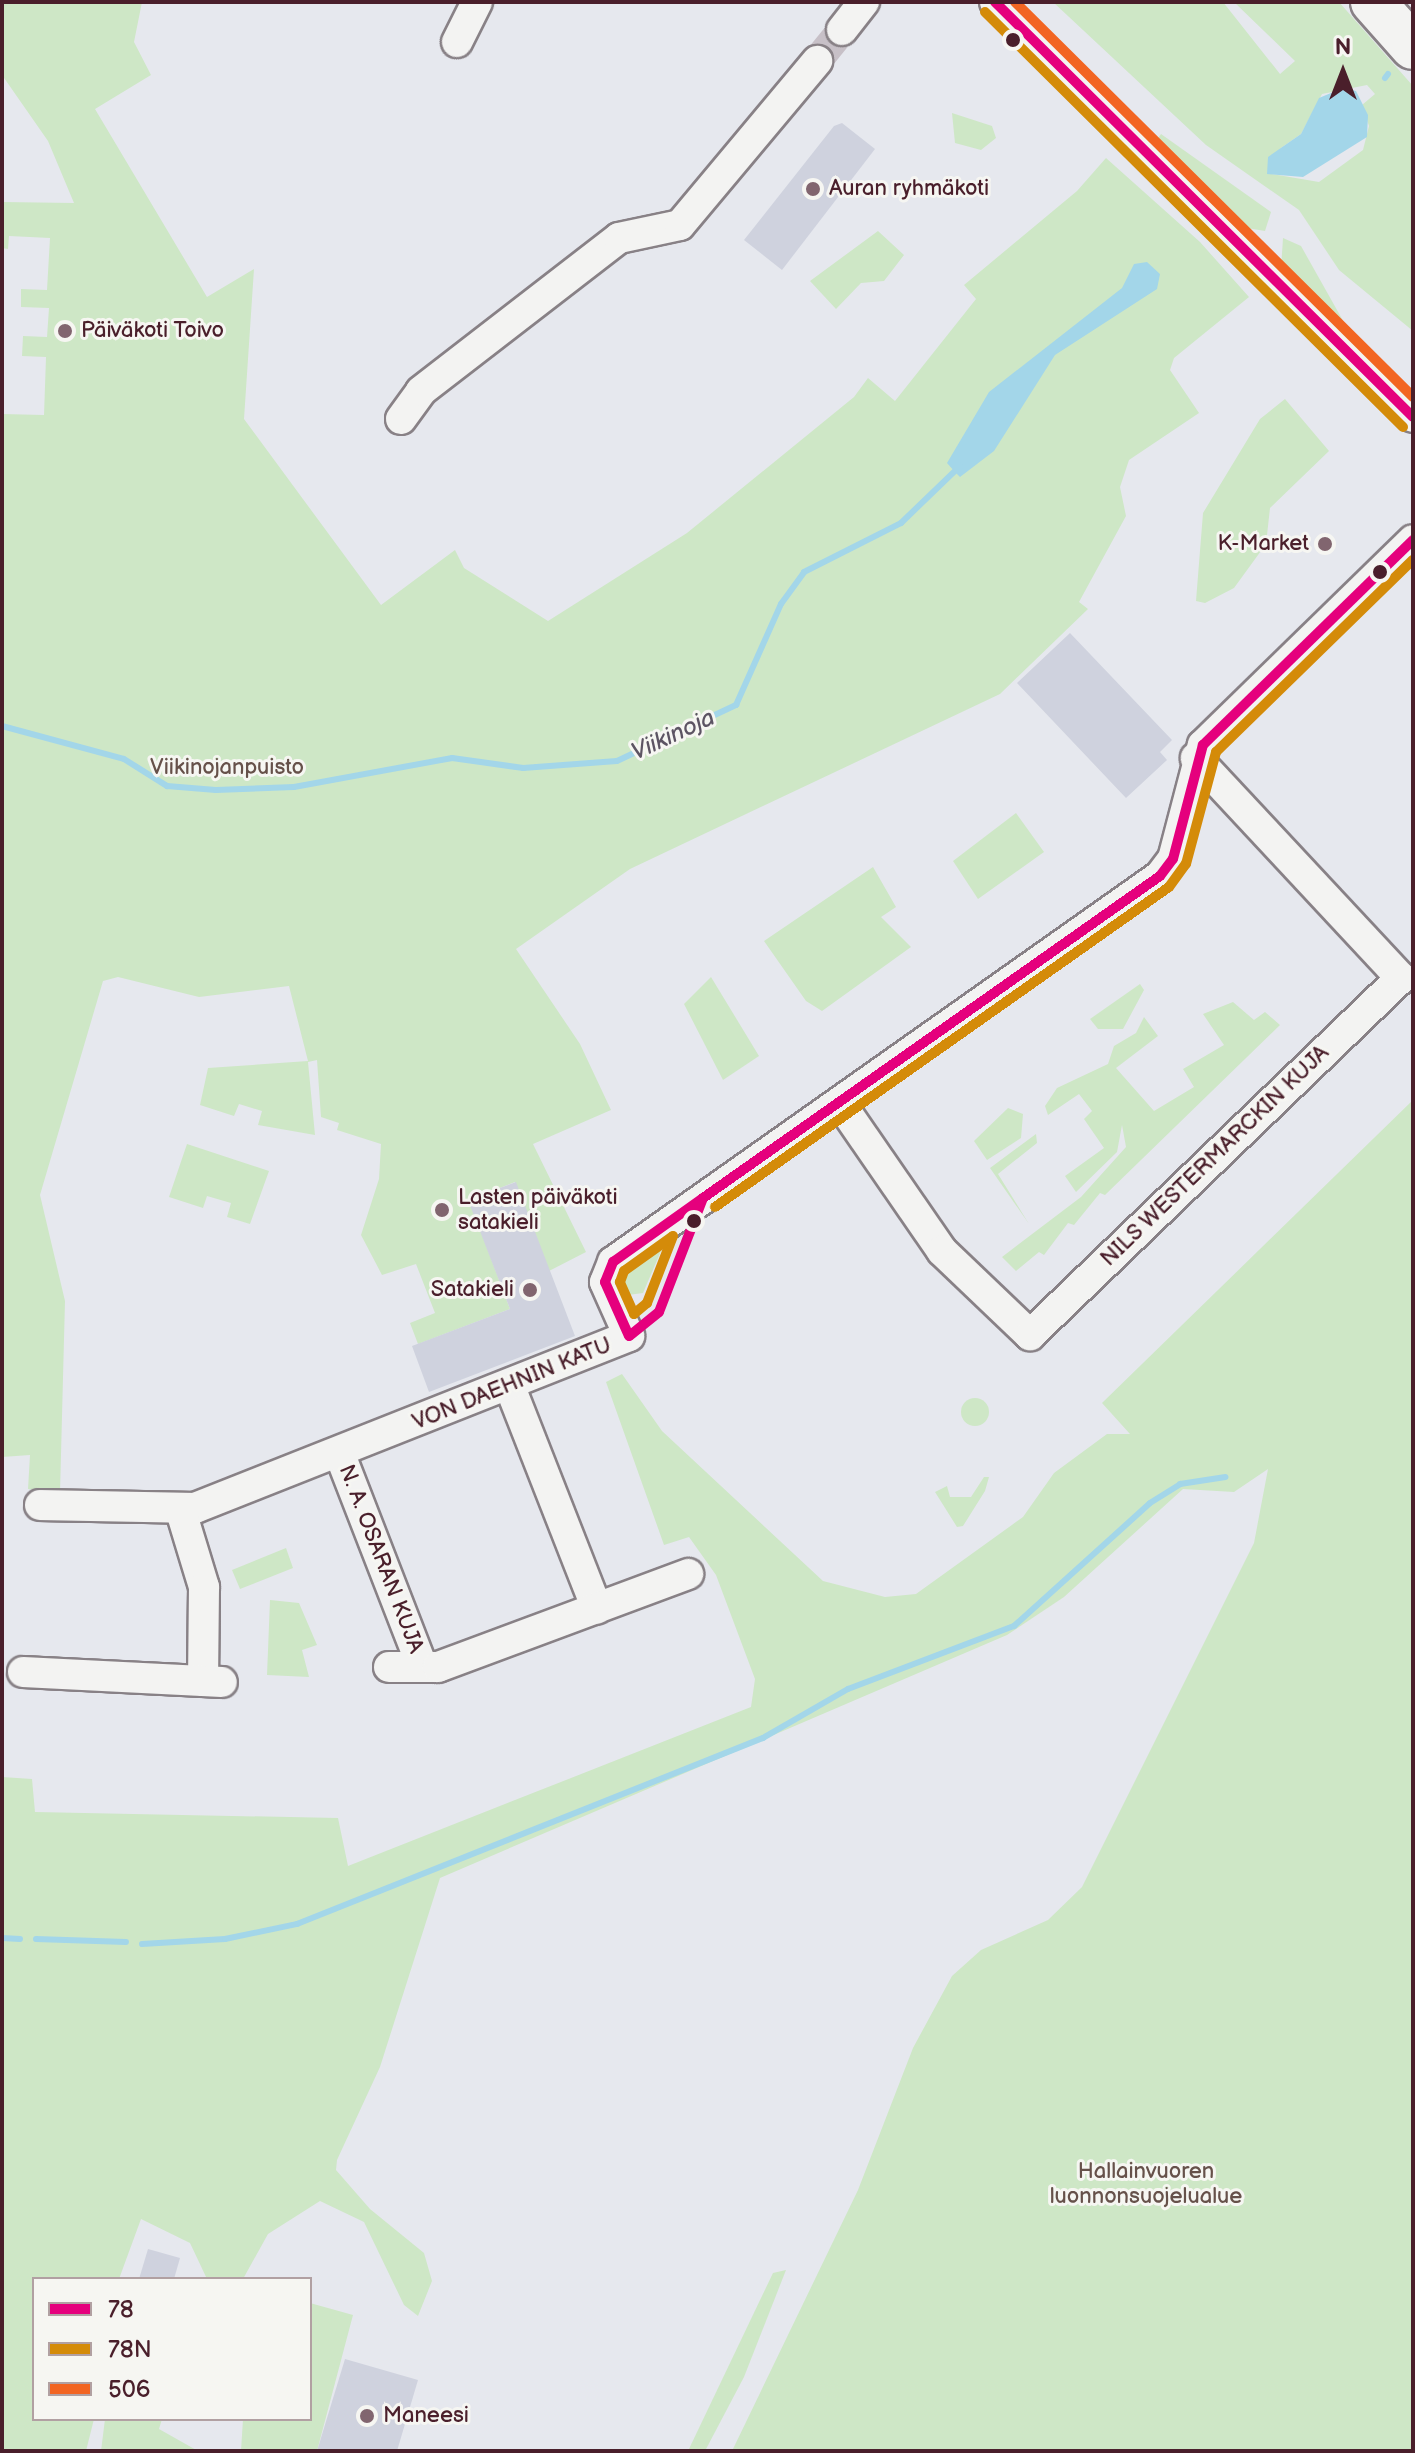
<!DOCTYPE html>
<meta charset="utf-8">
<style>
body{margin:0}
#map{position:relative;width:1415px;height:2453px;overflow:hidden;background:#e6e8ee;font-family:"Balsamiq Sans",sans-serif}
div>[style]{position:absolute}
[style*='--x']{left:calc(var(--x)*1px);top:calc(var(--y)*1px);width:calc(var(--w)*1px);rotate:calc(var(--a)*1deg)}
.green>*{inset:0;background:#cee7c6}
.round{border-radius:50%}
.water>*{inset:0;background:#a3d6e9}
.stream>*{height:6px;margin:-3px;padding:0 3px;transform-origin:3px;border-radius:3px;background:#a3d6e9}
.building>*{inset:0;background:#cfd2de}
.minor-tunnel>*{height:30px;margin-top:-15px;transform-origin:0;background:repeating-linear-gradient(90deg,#c7c0c7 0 30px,transparent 0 45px)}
.roads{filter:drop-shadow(2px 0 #888186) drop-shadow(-2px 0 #888186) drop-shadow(0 2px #888186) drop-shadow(0 -2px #888186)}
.minor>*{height:30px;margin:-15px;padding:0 15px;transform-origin:15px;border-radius:15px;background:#f3f3f2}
.highway>*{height:44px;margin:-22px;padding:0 22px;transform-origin:22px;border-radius:22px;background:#f3f3f2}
.bus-1>*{height:10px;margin:-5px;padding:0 5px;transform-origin:5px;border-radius:5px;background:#e5007d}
.bus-2>*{height:10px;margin:-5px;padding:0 5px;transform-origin:5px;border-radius:5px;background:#d48b09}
.bus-3>*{height:10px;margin:-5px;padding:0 5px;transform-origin:5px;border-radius:5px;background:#f26522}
.dots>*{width:22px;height:22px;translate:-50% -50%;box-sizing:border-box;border:4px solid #f6f6f2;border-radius:50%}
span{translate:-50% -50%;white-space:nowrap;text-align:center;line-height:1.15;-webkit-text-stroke:6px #f6f6f2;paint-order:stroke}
.poi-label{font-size:22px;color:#4a1f2b}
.left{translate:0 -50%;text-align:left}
.right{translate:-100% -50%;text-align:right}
.park-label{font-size:22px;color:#66514a}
.street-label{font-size:22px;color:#4a1f2b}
.water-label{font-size:24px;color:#5c5463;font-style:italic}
.frame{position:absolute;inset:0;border:4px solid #4a1f2b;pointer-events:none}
.legend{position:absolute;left:32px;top:2277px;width:280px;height:144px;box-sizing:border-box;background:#f6f6f2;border:2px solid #b1a0a2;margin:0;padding:10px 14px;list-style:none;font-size:24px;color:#4a1f2b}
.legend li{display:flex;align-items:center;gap:16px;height:40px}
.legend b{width:40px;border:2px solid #b1a0a2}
.north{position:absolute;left:1303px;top:32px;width:80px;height:80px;-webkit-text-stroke:6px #f6f6f2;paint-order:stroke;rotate:0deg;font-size:22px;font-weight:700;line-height:32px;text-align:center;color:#4a1f2b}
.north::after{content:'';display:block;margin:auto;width:28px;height:36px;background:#4a1f2b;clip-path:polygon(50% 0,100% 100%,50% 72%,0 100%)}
</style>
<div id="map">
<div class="green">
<i style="clip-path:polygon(2px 2px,142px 2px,134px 42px,151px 75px,95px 109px,207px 297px,254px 269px,244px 419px,381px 605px,455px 550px,464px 568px,548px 621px,687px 533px,854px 397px,868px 378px,895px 401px,976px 299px,964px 285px,1077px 191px,1106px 158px,1200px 242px,1249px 297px,1174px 358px,1170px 370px,1199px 413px,1129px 460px,1120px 487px,1126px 516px,1079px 602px,1088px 609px,1000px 694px,630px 869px,516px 949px,580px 1044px,611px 1110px,533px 1144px,586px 1252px,549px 1271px,515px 1182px,469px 1200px,510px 1309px,418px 1344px,410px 1323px,435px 1313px,416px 1264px,382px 1275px,361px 1235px,379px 1179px,381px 1144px,337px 1130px,339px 1123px,321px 1117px,317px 1060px,308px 1062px,315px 1135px,258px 1125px,262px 1111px,239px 1104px,234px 1116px,200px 1105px,208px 1068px,308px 1061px,289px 986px,199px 997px,118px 977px,103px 981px,40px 1195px,65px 1301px,60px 1493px,28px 1489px,30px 1455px,2px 1457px,2px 414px,44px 415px,46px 357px,22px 356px,23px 336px,47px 337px,49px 308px,21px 307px,21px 289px,47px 290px,50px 238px,9px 236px,8px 249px,2px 248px,2px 202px,74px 203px,48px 141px,2px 75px)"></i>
<i style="clip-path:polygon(evenodd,1053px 2px,1223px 2px,1280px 74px,1295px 61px,1234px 2px,1339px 2px,1413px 86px,1413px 331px,1339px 270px,1299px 210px,1206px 145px,1053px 2px,1367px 85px,1375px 94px,1362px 105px,1369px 126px,1363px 150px,1319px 182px,1272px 174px,1281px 148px,1301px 134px,1322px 94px,1367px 85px)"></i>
<i style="clip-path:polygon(952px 113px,992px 126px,996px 138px,981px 150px,955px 143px)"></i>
<i style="clip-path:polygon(1161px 134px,1271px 212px,1265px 231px,1241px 227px,1156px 141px)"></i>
<i style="clip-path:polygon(878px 231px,904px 255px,884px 281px,861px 283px,836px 309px,810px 281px)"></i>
<i style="clip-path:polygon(1283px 238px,1301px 246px,1355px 342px,1281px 269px)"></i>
<i style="clip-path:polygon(1285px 399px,1329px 451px,1270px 508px,1266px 544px,1234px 588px,1205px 603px,1196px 601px,1203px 513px,1260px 419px)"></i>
<i style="clip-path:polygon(1016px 813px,1044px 852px,978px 899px,953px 861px)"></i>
<i style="clip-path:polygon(873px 867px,896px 907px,881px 917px,911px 947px,822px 1011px,806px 1001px,764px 941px)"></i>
<i style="clip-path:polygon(711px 977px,759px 1056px,723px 1080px,684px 1004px)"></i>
<i style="clip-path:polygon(1140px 984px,1144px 990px,1123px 1029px,1098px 1029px,1090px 1019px)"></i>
<i style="clip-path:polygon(1233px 1002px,1254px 1020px,1265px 1012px,1280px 1025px,1105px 1195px,1100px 1193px,1074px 1225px,1068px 1223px,1044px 1255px,1039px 1252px,1016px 1271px,1002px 1257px,1081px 1197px,1126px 1147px,1122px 1125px,1117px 1152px,1076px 1192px,1065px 1176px,1104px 1148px,1084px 1119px,1092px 1111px,1079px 1094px,1048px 1115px,1045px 1106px,1057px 1088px,1108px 1064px,1114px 1046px,1136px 1033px,1144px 1017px,1158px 1036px,1116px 1068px,1154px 1111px,1194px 1087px,1183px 1069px,1224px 1045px,1203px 1014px)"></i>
<i style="clip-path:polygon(1413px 1100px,1413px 2451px,732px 2451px,858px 2190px,913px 2048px,952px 1976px,981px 1950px,1048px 1920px,1082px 1887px,1254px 1543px,1268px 1469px,1234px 1492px,1183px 1489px,1064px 1597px,1007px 1635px,440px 1878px,380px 2067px,337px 2160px,336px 2170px,370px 2209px,424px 2253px,432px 2281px,418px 2316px,404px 2305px,364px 2222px,320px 2201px,268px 2234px,243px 2279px,207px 2279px,190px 2243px,141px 2219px,119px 2279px,34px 2279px,34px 2419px,94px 2419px,86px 2451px,2px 2451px,2px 1777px,32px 1779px,35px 1812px,338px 1818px,348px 1866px,751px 1707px,755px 1679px,716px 1575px,689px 1537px,664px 1545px,606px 1382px,622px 1374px,662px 1431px,823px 1581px,885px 1597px,916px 1594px,1023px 1517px,1054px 1473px,1107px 1434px,1130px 1434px,1102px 1403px)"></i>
<i style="clip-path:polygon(1008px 1108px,1023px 1114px,1021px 1138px,987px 1160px,974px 1141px)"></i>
<i style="clip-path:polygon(1036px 1134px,1037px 1143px,998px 1174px,1029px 1224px,990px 1168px)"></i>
<i style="clip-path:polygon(187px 1144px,269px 1171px,250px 1224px,227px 1217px,231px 1203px,207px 1196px,203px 1208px,169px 1197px)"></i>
<i style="clip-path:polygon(664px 1244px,643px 1293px,628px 1295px,621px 1283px,624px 1272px)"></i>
<i class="round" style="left:961px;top:1398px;width:28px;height:28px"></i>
<i style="clip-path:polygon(984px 1477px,989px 1477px,985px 1491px,963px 1526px,957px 1527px,935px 1492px,947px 1486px,950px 1497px,971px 1497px)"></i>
<i style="clip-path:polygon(286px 1548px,293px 1568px,240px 1589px,232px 1570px)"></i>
<i style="clip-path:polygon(270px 1600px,299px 1603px,317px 1645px,302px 1650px,309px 1677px,267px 1675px)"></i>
<i style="clip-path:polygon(786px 2270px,744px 2377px,705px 2451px,688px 2451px,773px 2273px)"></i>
<i style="clip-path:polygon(310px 2303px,353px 2315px,317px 2451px,241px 2451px,243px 2419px,310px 2419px)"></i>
<i style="clip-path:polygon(105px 2419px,162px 2419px,159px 2429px,198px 2451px,101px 2451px)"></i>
</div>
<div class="water">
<i style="clip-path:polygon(1343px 88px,1356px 91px,1368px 115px,1367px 137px,1303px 177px,1267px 174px,1268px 157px,1301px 134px,1319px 98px)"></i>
<i style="clip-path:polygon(1147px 262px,1160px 274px,1157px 289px,1055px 355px,994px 451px,960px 477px,955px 472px,947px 463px,989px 392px,1122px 288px,1134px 264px)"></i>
</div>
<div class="stream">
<i style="--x:1385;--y:78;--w:5;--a:-53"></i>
<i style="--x:2;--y:726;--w:126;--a:15.1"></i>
<i style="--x:124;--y:759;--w:51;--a:32.1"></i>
<i style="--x:167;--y:786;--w:49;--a:4.7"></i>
<i style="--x:216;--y:790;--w:78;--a:-2.2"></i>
<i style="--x:294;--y:787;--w:161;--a:-10.4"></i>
<i style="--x:452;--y:758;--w:72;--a:8"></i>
<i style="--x:523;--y:768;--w:94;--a:-4.3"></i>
<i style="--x:617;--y:761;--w:132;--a:-25.2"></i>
<i style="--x:736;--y:705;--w:111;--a:-66"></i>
<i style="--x:781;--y:604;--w:39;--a:-54"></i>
<i style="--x:804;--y:572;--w:109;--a:-26.8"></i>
<i style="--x:901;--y:523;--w:82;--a:-44"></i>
<i style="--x:2;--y:1938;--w:18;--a:3"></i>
<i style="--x:36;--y:1939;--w:90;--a:1.9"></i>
<i style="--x:142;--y:1944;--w:83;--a:-3.4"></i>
<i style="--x:225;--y:1939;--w:74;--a:-11.8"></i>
<i style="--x:297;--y:1924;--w:502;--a:-21.76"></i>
<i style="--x:763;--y:1738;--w:98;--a:-30"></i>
<i style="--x:848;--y:1689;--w:178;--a:-20.8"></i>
<i style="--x:1014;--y:1626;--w:183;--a:-42.1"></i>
<i style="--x:1150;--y:1503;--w:36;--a:-32"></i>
<i style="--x:1180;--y:1484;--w:46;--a:-8.8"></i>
</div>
<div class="building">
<i style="clip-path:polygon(842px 123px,875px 149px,782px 270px,744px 240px,834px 126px)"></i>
<i style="clip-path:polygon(1070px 633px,1172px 740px,1160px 752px,1167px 760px,1126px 798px,1017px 683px)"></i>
<i style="clip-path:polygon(516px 1182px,575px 1336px,429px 1392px,412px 1346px,510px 1309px,468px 1200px)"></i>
<i style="clip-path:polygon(148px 2249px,180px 2258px,174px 2279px,139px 2279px)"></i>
<i style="clip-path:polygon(345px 2359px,418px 2380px,397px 2451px,317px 2451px)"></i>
</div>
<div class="minor-tunnel">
<i style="--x:817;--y:61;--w:40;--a:-51"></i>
</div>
<div class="roads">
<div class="minor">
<i style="--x:995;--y:2;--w:589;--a:44.79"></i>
<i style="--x:842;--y:30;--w:36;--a:-52"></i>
<i style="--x:457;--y:42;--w:45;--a:-63.4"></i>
<i style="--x:401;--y:419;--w:34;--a:-54"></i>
<i style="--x:421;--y:391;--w:250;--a:-37.7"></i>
<i style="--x:619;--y:238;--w:62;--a:-12"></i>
<i style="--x:680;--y:225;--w:214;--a:-50.1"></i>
<i style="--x:840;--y:1103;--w:180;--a:55.4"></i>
<i style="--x:942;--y:1251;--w:122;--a:43.7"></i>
<i style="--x:1030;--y:1335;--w:515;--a:-43.9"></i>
<i style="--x:1401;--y:978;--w:301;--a:-133"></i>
<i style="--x:510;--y:1387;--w:238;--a:68.6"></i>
<i style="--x:339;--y:1452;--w:230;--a:68.8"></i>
<i style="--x:40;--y:1505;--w:155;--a:1.1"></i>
<i style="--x:195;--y:1508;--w:467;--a:-21.6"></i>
<i style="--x:629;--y:1336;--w:59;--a:-114"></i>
<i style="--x:605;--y:1282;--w:22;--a:-68"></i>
<i style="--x:613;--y:1262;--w:669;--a:-35.21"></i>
<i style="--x:1160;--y:876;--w:21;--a:-53"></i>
<i style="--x:1173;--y:859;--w:118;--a:-75.3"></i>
<i style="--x:1203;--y:745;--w:293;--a:-44.3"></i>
<i style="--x:180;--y:1508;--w:83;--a:73.1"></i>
<i style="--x:204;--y:1587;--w:94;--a:90.6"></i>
<i style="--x:389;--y:1667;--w:49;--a:0"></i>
<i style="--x:438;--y:1667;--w:267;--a:-20.4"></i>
<i style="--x:23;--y:1672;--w:199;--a:2.9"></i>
</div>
<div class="highway">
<i style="--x:1373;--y:2;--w:60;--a:48.4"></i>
</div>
</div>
<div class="bus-1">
<i style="--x:995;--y:2;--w:589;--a:44.79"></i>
<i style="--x:703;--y:1198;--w:122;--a:111.1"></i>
<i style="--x:659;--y:1312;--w:38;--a:141"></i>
<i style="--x:629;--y:1336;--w:59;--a:-114"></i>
<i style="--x:605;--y:1282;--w:22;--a:-68"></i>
<i style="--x:613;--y:1262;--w:110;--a:-35.4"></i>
<i style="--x:703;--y:1198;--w:559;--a:-35.17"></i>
<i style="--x:1160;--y:876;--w:21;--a:-53"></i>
<i style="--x:1173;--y:859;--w:118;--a:-75.3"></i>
<i style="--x:1203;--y:745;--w:293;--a:-44.3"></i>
</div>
<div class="bus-2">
<i style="--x:985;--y:12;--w:589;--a:44.79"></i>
<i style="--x:715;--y:1207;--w:555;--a:-35.18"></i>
<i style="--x:1169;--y:887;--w:29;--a:-54"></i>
<i style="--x:1186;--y:864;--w:116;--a:-75"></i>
<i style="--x:1216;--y:752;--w:275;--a:-44.3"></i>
<i style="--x:673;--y:1236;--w:72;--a:111.2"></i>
<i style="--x:647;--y:1303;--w:17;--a:140"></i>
<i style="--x:634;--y:1314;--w:35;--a:-114"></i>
<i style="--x:620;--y:1282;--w:12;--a:-70"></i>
<i style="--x:624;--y:1271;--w:60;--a:-35.5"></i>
</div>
<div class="bus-3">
<i style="--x:1015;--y:2;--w:561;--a:44.78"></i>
</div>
<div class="dots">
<i style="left:1013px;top:40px;background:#4a1f2b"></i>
<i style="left:813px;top:189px;background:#81656f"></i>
<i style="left:65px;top:331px;background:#81656f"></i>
<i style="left:1325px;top:544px;background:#81656f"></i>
<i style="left:1380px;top:572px;background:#4a1f2b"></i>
<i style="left:442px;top:1210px;background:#81656f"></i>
<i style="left:694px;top:1221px;background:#4a1f2b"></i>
<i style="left:530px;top:1290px;background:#81656f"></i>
<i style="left:367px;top:2416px;background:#81656f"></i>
</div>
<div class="poi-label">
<span class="left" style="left:829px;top:189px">Auran ryhmäkoti</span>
<span class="left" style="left:81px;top:331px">Päiväkoti Toivo</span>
<span class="right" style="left:1309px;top:544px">K-Market</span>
<span class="left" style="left:458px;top:1210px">Lasten päiväkoti<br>satakieli</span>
<span class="right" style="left:514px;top:1290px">Satakieli</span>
<span class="left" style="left:383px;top:2416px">Maneesi</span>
</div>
<div class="park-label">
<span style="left:227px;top:768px">Viikinojanpuisto</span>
<span style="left:1146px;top:2184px">Hallainvuoren<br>luonnonsuojelualue</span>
</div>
<div class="street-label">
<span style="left:1215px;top:1156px;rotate:-44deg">NILS WESTERMARCKIN KUJA</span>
<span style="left:512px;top:1384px;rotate:-22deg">VON DAEHNIN KATU</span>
<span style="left:381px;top:1559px;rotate:69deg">N. A. OSARAN KUJA</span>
</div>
<div class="water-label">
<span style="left:673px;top:735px;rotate:-25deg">Viikinoja</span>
</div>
<div class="frame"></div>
<ul class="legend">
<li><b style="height:10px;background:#e5007d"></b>78</li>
<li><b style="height:10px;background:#d48b09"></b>78N</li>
<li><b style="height:10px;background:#f26522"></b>506</li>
</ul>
<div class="north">N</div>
</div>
